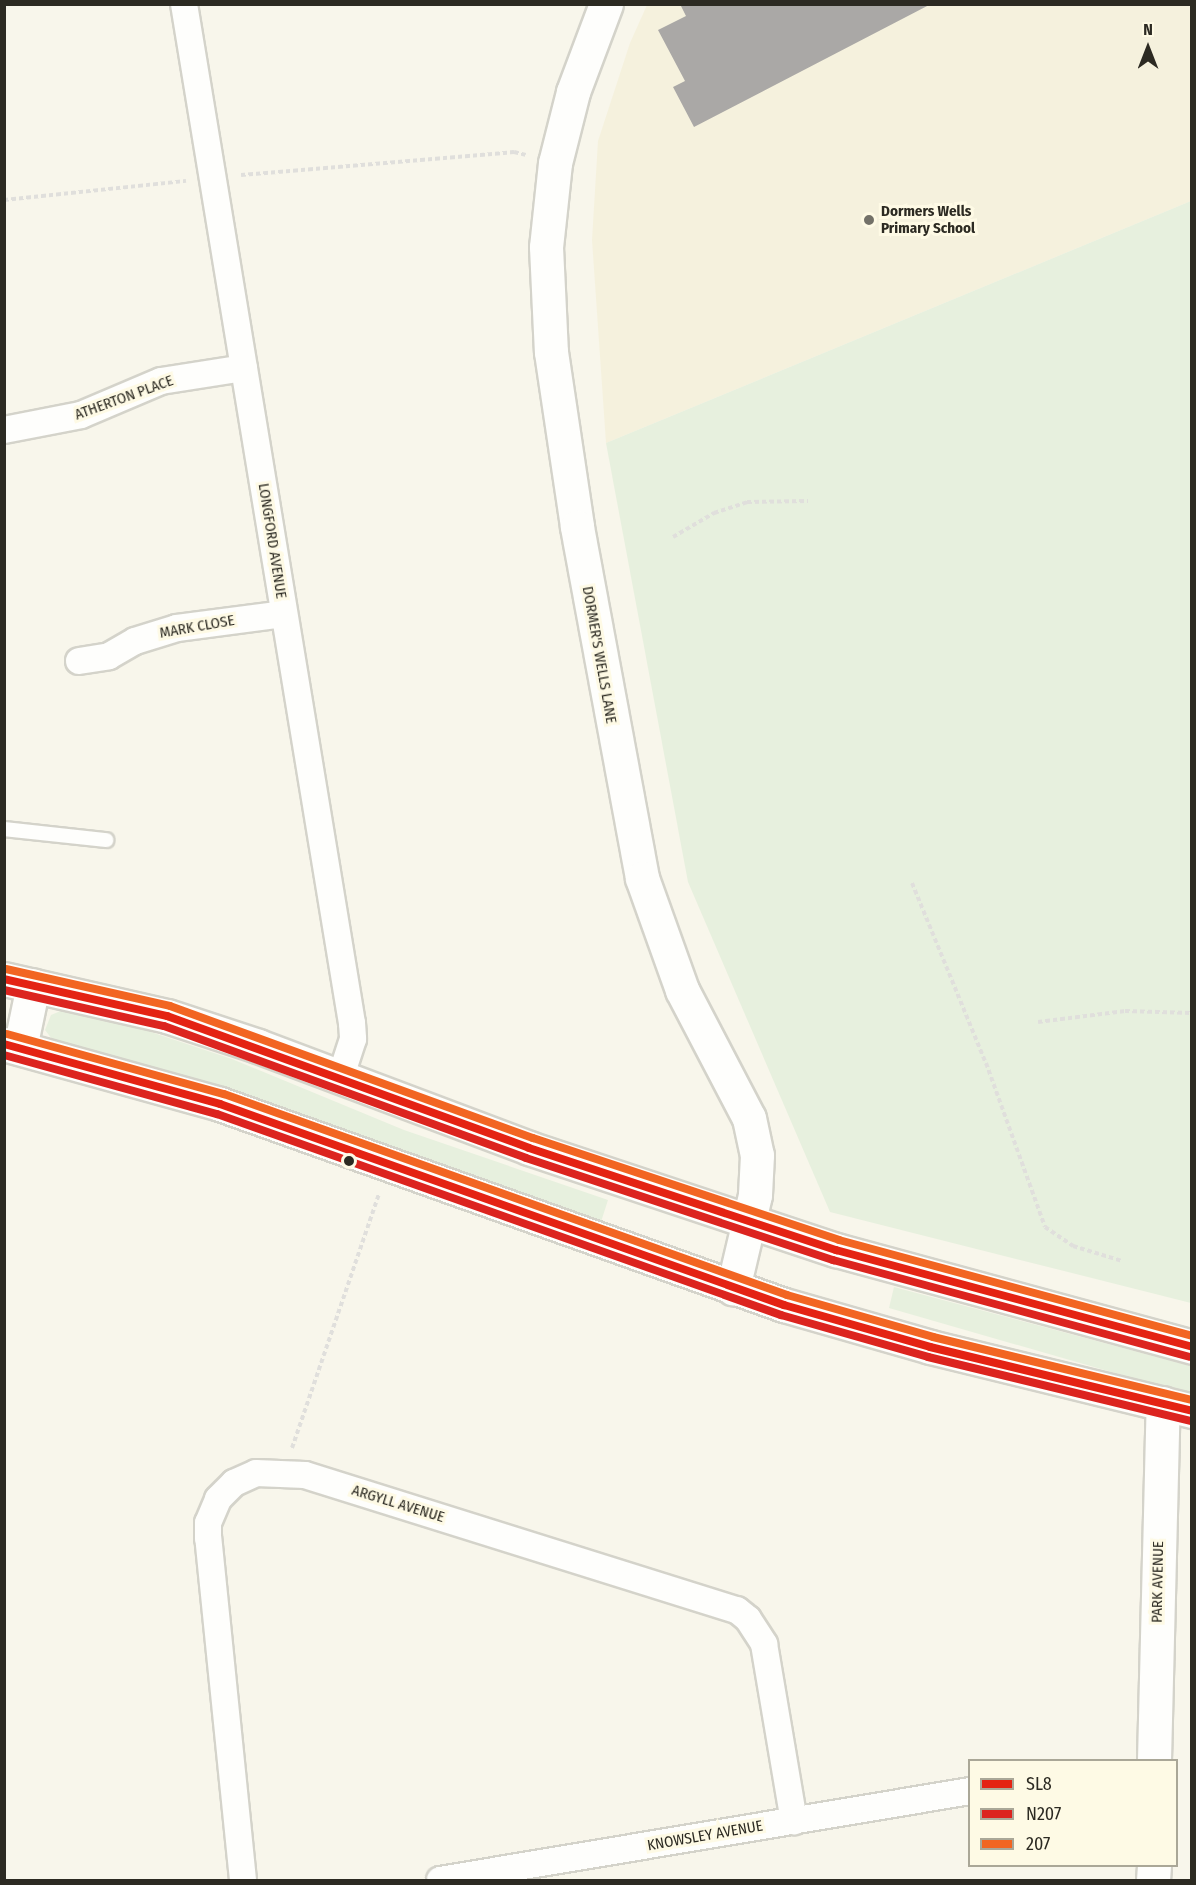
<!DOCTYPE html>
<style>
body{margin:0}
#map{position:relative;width:1196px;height:1885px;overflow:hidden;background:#f8f6eb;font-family:"Fira Sans Condensed",sans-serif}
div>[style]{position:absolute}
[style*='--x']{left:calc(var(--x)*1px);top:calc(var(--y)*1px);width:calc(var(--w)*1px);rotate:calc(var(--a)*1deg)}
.built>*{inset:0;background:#f5f1dd}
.green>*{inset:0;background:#e7f0de}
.building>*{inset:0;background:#aaa8a6}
.path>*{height:4px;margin-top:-2px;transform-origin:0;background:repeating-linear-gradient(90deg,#e0dfdc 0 4.5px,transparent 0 7.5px)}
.roads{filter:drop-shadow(2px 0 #d4d3ca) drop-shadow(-2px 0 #d4d3ca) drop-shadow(0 2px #d4d3ca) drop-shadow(0 -2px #d4d3ca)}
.lane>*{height:14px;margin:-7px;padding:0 7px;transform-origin:7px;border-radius:7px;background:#fefefc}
.street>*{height:26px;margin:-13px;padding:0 13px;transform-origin:13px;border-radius:13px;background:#fefefc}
.secondary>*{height:33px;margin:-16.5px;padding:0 16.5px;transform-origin:16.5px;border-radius:16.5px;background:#fefefc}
.primary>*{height:33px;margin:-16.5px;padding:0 16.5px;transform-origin:16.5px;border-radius:16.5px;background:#fefefc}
.bus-1>*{height:8px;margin:-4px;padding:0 4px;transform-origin:4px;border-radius:4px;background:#e42313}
.bus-2>*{height:8px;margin:-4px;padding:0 4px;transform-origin:4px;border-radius:4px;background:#dc241f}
.bus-3>*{height:8px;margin:-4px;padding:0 4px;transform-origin:4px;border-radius:4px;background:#f26522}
.dots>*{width:16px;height:16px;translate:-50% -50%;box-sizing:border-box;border:3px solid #fefae5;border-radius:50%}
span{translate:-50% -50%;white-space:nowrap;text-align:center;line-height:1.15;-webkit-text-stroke:6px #fefae5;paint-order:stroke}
.poi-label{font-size:15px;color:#2c2a22;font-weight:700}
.left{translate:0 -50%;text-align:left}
.street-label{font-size:15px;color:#2c2a22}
.frame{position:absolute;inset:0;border:6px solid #2c2a22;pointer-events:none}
.legend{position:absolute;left:968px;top:1759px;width:210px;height:108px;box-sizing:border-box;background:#fefae5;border:2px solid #aaa797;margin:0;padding:8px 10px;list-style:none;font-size:18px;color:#2c2a22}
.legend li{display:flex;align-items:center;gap:12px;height:30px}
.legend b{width:30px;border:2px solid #aaa797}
.north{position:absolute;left:1118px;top:18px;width:60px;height:60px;-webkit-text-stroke:4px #fefae5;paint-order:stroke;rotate:0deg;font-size:16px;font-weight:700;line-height:24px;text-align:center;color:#2c2a22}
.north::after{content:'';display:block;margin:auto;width:21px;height:27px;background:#2c2a22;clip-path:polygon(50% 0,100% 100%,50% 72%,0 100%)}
</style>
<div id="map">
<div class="built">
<i style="clip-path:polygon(647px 5px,1191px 5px,1191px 201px,606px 443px,592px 240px,598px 141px,630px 43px)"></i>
</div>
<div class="green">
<i style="clip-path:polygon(1191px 201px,1191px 1303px,830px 1212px,688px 882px,606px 443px)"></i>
<i style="clip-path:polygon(63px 1010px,139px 1028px,232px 1059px,404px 1130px,608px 1200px,600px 1225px,55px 1043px,45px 1030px,51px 1015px)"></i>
<i style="clip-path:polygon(894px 1287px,1191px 1366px,1191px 1395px,889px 1308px)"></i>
</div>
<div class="building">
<i style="clip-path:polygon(680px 4px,931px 4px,694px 127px,673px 87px,685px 81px,658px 30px,686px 16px)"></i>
</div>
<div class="path">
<i style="--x:241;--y:175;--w:274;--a:-4.8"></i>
<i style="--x:514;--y:152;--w:12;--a:14"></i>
<i style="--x:4;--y:200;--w:183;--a:-6"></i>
<i style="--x:673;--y:537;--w:48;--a:-30.3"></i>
<i style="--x:714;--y:513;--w:35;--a:-18"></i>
<i style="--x:747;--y:502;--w:61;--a:-0.9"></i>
<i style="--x:912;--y:883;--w:195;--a:67.7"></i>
<i style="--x:986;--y:1063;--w:174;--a:70.2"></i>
<i style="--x:1045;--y:1227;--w:34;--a:34"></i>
<i style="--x:1073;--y:1246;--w:51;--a:17"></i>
<i style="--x:1038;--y:1022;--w:88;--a:-7.2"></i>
<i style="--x:1125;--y:1011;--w:67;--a:1.7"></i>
<i style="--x:292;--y:1448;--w:268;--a:-71.1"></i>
</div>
<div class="roads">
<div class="lane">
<i style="--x:4;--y:829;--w:103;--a:6.2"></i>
</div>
<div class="street">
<i style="--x:184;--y:4;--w:1033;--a:80.64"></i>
<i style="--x:352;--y:1023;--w:16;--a:86"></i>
<i style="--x:353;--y:1039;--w:40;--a:108"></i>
<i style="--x:4;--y:430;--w:78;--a:-11"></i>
<i style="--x:81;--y:415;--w:87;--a:-23"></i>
<i style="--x:161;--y:381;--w:84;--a:-8.9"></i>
<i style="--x:79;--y:661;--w:30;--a:-9"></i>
<i style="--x:109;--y:656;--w:30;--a:-30"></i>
<i style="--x:135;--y:641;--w:44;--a:-17.2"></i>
<i style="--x:177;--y:628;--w:107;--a:-7.5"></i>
<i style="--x:243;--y:1880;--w:344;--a:-95.8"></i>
<i style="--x:208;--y:1538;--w:15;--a:-90"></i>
<i style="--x:208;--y:1523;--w:26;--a:-67"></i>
<i style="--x:218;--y:1499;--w:23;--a:-45"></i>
<i style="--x:234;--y:1483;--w:24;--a:-24"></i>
<i style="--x:256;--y:1473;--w:49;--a:2.3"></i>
<i style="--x:305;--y:1475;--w:453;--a:17.4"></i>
<i style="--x:737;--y:1610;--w:14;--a:39"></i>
<i style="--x:748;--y:1619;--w:30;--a:57"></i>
<i style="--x:764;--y:1644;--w:180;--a:80.4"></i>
<i style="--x:440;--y:1880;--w:537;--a:-9.53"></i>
</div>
<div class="secondary">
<i style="--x:606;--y:4;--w:94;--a:110.6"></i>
<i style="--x:573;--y:92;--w:73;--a:104.2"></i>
<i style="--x:555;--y:163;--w:84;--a:96.1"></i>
<i style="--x:546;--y:247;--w:105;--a:87.3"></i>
<i style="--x:551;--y:352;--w:177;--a:81.5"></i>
<i style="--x:577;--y:527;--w:357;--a:79.5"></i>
<i style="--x:642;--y:878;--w:119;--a:70.3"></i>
<i style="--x:682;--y:990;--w:144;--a:62.4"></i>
<i style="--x:749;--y:1118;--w:38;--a:78"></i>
<i style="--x:757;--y:1155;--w:40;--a:92.9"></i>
<i style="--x:755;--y:1195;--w:96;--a:103.3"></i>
<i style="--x:1154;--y:1760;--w:357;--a:-88.6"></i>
<i style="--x:1153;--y:1880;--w:14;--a:-86"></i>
</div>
<div class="primary">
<i style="--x:4;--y:979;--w:167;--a:12.8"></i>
<i style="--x:167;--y:1016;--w:96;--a:18.2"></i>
<i style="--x:258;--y:1046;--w:290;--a:20.6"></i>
<i style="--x:529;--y:1148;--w:324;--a:18.4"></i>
<i style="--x:836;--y:1250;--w:369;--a:15.2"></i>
<i style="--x:4;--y:1044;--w:224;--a:15.5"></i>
<i style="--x:220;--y:1104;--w:599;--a:19.62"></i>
<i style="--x:784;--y:1305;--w:152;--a:16"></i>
<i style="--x:930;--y:1347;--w:270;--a:13.7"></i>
<i style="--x:20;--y:1048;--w:64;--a:-78.3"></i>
</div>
</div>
<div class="bus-1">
<i style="--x:4;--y:979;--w:167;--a:12.8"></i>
<i style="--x:167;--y:1016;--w:385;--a:20"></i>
<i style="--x:529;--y:1148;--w:324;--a:18.4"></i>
<i style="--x:836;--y:1250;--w:369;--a:15.2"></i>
<i style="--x:4;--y:1044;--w:224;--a:15.5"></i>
<i style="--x:220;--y:1104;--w:599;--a:19.62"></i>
<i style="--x:784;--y:1305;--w:152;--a:16"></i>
<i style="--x:930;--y:1347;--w:270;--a:13.7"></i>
</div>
<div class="bus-2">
<i style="--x:4;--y:990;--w:164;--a:12.7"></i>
<i style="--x:164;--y:1026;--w:385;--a:20"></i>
<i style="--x:526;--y:1158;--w:324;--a:18.4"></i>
<i style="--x:833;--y:1260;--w:369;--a:15.2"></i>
<i style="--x:4;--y:1055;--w:221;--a:15.5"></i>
<i style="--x:217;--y:1114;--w:599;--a:19.62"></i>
<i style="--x:781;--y:1315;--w:153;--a:15.9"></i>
<i style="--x:928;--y:1357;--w:270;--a:13.7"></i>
</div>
<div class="bus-3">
<i style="--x:6;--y:969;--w:168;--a:12.7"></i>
<i style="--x:170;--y:1006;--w:386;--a:20"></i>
<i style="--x:533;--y:1138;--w:323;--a:18.4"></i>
<i style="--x:839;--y:1240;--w:366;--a:15.2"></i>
<i style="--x:7;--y:1034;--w:225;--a:15.5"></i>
<i style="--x:224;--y:1094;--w:598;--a:19.65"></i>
<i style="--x:787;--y:1295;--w:152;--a:16"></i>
<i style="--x:933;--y:1337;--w:267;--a:13.7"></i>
</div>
<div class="dots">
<i style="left:869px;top:220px;background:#737168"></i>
<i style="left:349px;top:1161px;background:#2c2a22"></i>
</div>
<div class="poi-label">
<span class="left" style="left:881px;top:220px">Dormers Wells<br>Primary School</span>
</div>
<div class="street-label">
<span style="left:124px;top:398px;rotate:-20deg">ATHERTON PLACE</span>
<span style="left:272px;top:541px;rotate:81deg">LONGFORD AVENUE</span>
<span style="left:197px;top:627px;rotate:-10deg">MARK CLOSE</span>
<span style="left:599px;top:655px;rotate:80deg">DORMER'S WELLS LANE</span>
<span style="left:398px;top:1504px;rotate:17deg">ARGYLL AVENUE</span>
<span style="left:1158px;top:1582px;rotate:-89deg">PARK AVENUE</span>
<span style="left:705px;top:1836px;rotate:-10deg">KNOWSLEY AVENUE</span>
</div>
<div class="frame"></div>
<ul class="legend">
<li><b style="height:8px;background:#e42313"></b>SL8</li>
<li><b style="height:8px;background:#dc241f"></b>N207</li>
<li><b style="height:8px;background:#f26522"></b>207</li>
</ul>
<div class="north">N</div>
</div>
